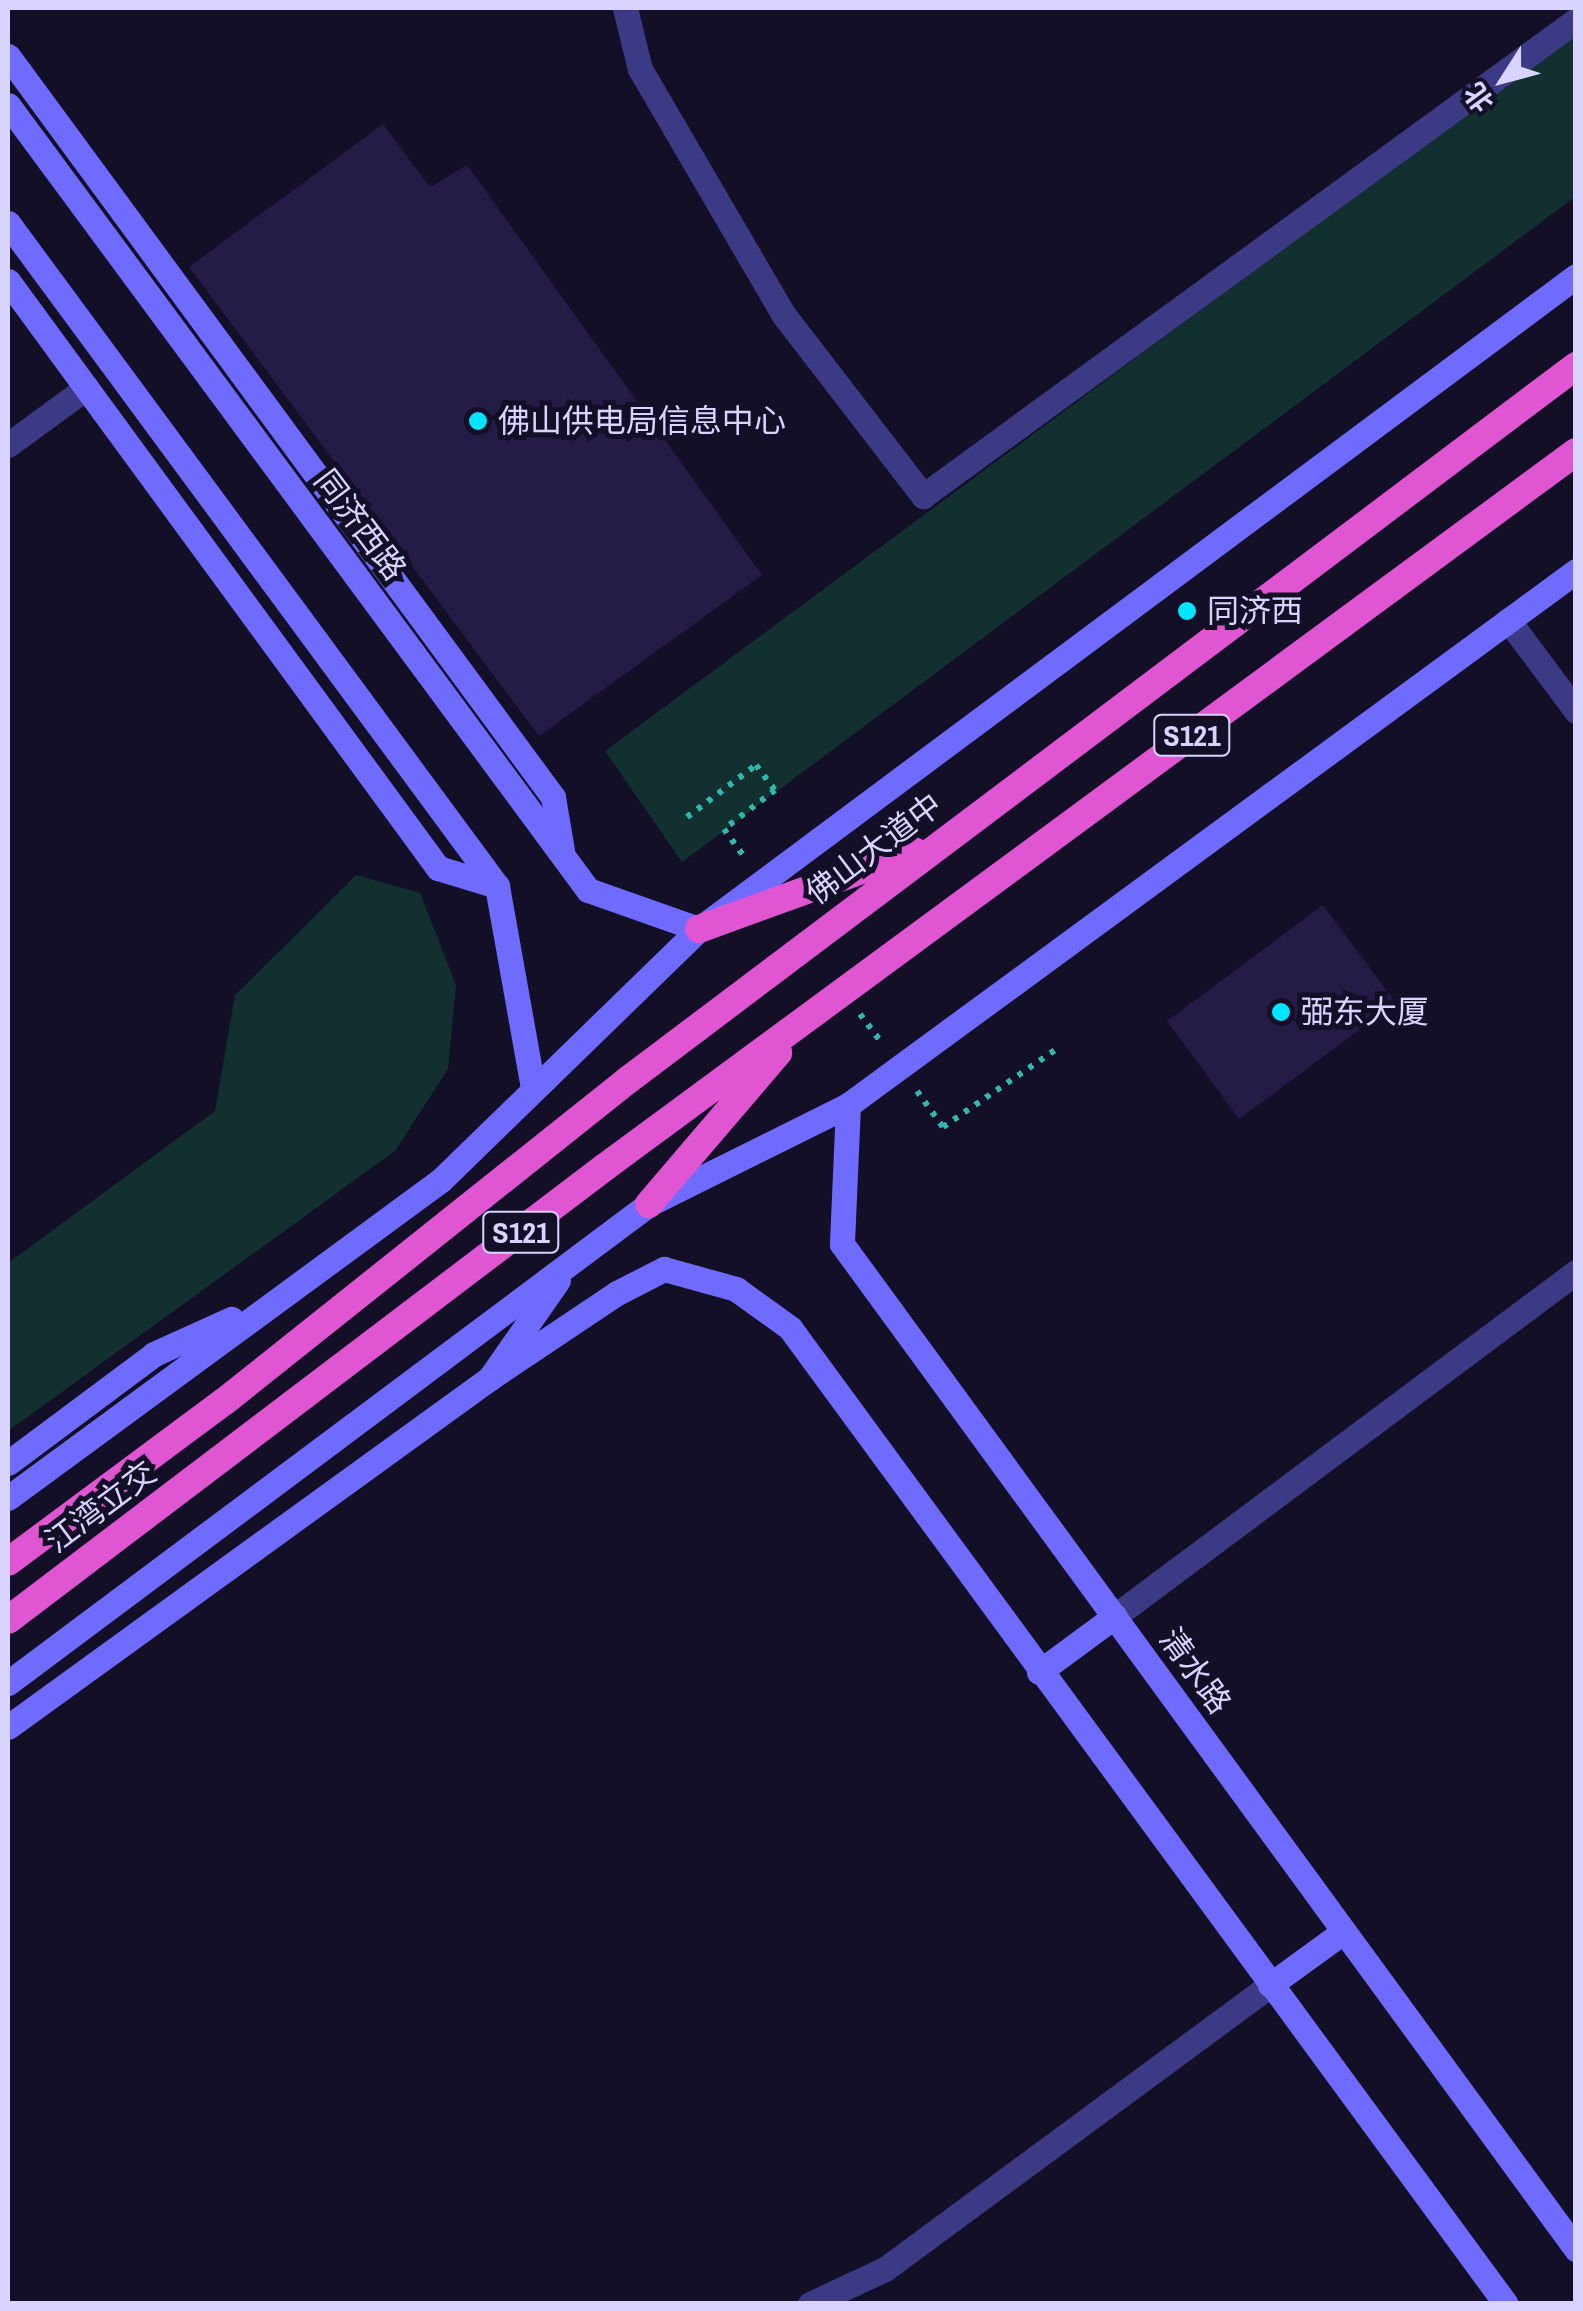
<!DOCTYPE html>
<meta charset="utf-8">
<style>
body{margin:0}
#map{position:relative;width:1583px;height:2311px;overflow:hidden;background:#130f26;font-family:"Archivo Narrow","Noto Sans SC",sans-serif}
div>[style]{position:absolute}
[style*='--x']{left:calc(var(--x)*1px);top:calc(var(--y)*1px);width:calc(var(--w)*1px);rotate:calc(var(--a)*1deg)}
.green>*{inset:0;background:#12302f}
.building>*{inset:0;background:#241b47}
.path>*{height:6px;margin-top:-3px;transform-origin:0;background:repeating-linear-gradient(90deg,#2fb8b0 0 5px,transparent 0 13px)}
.minor>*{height:25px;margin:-12.5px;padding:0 12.5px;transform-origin:12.5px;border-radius:12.5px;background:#3d3a85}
.tertiary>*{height:25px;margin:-12.5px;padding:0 12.5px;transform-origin:12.5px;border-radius:12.5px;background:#3d3a85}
.secondary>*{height:25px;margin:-12.5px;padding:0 12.5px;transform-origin:12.5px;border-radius:12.5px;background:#6f6bff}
.trunk>*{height:28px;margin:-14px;padding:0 14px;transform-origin:14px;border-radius:14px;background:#e055d1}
.dots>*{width:28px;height:28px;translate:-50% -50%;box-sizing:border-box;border:5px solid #130f26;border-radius:50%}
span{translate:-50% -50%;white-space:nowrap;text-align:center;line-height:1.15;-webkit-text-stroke:10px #130f26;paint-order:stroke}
.shield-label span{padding:2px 8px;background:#130f26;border:2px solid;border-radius:8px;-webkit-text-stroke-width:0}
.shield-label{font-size:30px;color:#d9d4ff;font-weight:700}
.poi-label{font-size:32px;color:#d9d4ff}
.left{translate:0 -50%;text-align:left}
.street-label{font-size:32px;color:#d9d4ff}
.frame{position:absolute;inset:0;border:10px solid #d9d4ff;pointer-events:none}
.north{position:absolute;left:1453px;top:30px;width:100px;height:100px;-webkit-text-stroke:8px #130f26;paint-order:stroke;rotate:234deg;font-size:28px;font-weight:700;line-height:40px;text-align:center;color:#d9d4ff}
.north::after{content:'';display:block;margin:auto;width:35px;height:45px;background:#d9d4ff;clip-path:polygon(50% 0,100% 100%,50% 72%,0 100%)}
</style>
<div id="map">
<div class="green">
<i style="clip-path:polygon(1575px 33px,1575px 197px,682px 862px,605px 751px)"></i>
<i style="clip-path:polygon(356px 875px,420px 893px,456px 985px,448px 1069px,395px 1151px,8px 1431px,8px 1263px,215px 1111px,235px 995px)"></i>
</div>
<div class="building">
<i style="clip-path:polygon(383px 124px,430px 187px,467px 165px,762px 575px,539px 736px,189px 267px)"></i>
<i style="clip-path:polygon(1323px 905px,1396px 1003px,1239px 1119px,1167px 1021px)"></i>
</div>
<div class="path">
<i style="--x:687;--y:817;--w:86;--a:-37"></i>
<i style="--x:756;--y:765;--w:31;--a:53"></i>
<i style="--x:775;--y:790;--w:64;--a:142.6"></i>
<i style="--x:724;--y:829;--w:37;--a:54"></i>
<i style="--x:860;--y:1014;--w:38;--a:53"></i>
<i style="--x:917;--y:1091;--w:44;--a:54.2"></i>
<i style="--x:943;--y:1127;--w:140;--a:-34.5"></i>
</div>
<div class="minor">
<i style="--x:625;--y:8;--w:63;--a:76.2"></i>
<i style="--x:640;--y:69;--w:284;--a:59.7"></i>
<i style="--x:783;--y:314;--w:230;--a:52.4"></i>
<i style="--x:923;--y:496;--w:808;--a:-36.09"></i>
<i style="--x:8;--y:445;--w:97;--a:-36.2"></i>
<i style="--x:1115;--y:1616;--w:575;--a:-36.73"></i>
<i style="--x:810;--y:2304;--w:83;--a:-25"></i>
<i style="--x:885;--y:2269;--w:478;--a:-36.4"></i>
</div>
<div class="tertiary">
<i style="--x:1508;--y:620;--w:114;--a:53.2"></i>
</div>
<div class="secondary">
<i style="--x:8;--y:56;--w:920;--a:53.67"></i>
<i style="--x:553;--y:797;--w:54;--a:80.4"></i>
<i style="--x:8;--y:105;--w:976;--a:53.54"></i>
<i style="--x:588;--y:890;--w:118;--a:19.4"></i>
<i style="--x:8;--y:223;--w:824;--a:53.59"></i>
<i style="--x:497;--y:886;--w:205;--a:79.9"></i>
<i style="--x:8;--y:281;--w:728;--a:53.78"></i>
<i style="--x:438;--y:868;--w:62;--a:17"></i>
<i style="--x:848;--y:1105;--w:139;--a:92.5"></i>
<i style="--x:842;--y:1244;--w:1245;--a:53.86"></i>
<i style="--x:490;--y:1378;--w:153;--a:-33.8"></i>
<i style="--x:617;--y:1293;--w:53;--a:-27.1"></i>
<i style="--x:664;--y:1269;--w:75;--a:15.5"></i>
<i style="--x:736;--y:1289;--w:67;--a:35.8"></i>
<i style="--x:790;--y:1328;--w:1210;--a:53.74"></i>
<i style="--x:8;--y:1463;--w:182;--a:-36.7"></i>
<i style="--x:154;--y:1354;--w:85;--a:-24.4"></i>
<i style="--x:8;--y:1498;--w:537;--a:-36.29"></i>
<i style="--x:441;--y:1180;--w:360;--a:-44.2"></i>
<i style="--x:699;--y:929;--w:1093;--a:-36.67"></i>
<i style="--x:1039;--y:1672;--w:94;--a:-36.4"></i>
<i style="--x:8;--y:1683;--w:800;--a:-36.77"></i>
<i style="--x:649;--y:1204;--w:222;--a:-26.4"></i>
<i style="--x:848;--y:1105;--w:903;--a:-36.26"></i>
<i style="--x:8;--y:1727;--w:595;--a:-35.91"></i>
<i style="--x:490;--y:1378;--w:119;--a:-55.2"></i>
<i style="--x:1270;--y:1985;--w:90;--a:-36"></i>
</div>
<div class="trunk">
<i style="--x:699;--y:929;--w:229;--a:-19.9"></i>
<i style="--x:649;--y:1204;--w:199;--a:-49.5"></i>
<i style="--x:8;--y:1562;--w:270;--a:-36.6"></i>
<i style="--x:225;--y:1401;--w:515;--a:-38.54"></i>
<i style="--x:628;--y:1080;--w:1187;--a:-36.99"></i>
<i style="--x:8;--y:1620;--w:749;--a:-37.19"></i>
<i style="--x:605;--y:1167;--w:1206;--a:-36.37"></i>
</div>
<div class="dots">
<i style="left:478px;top:421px;background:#00e5ff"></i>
<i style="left:1187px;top:611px;background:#00e5ff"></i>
<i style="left:1281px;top:1012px;background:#00e5ff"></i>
</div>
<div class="shield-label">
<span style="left:1192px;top:735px">S121</span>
<span style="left:521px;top:1232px">S121</span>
</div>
<div class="poi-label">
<span class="left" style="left:498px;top:421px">佛山供电局信息中心</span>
<span class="left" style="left:1207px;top:611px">同济西</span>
<span class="left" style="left:1301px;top:1012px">弼东大厦</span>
</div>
<div class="street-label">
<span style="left:360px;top:525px;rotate:53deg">同济西路</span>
<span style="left:874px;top:849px;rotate:-37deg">佛山大道中</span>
<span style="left:101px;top:1507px;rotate:-37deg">江湾立交</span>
<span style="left:1195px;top:1671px;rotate:54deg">清水路</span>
</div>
<div class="frame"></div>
<div class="north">北</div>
</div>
